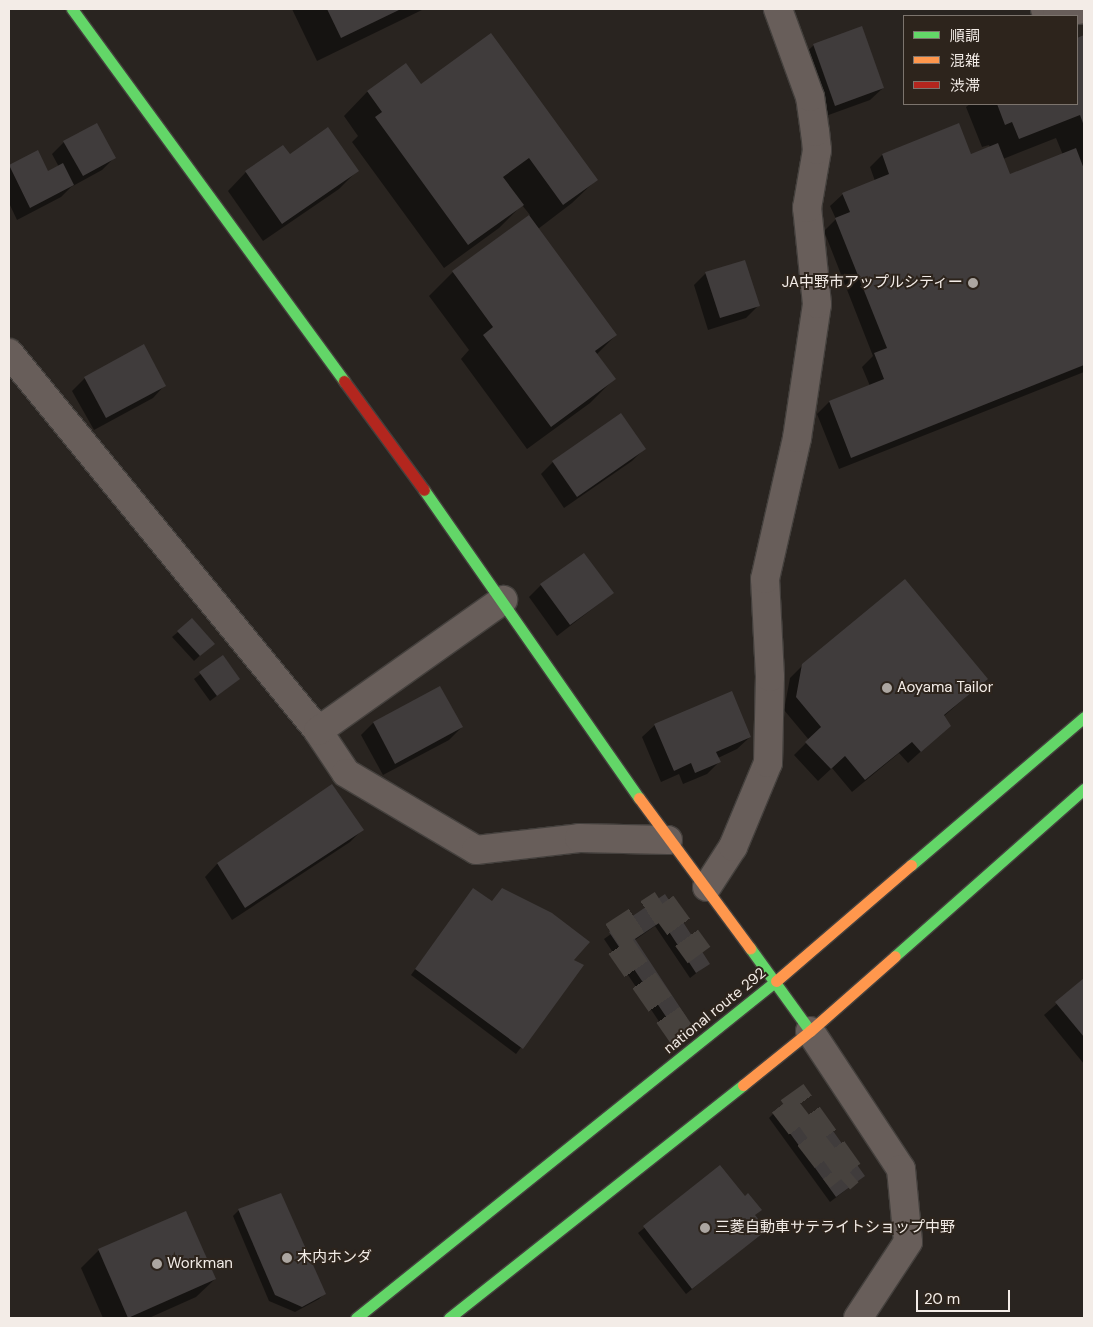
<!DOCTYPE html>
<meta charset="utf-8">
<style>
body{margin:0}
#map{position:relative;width:1093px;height:1327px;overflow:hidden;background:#292420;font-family:"DM Sans","Noto Sans JP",sans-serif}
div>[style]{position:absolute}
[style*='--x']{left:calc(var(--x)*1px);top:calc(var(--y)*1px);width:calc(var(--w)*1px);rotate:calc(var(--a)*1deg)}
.shadow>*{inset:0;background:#0007}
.building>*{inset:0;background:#403c3c}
.street-tunnel>*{height:28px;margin-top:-14px;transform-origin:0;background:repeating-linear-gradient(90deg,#47423e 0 28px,transparent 0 42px)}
.roads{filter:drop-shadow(1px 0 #44403d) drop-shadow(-1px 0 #44403d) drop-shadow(0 1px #44403d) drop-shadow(0 -1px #44403d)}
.street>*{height:28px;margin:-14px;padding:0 14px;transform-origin:14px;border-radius:14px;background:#685e5a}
.fast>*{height:11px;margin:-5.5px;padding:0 5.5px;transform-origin:5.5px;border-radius:5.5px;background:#63d668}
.slow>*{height:11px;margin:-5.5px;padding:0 5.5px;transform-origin:5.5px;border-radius:5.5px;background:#ff974d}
.jam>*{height:11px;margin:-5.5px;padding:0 5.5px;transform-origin:5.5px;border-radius:5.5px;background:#b3261e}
.dots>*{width:14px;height:14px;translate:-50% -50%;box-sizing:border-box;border:2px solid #2d241c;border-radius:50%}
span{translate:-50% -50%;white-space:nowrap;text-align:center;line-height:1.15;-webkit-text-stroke:4px #2d241c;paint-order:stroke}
.poi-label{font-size:15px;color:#f3ece7}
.right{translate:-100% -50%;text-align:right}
.left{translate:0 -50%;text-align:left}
.street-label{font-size:15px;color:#f3ece7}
.frame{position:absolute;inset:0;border:10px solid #f3ece7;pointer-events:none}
.legend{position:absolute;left:903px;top:15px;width:175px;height:90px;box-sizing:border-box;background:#2d241c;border:1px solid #7c746d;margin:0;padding:6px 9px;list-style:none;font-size:15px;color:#f3ece7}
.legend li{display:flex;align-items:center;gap:10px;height:25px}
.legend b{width:25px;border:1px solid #7c746d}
.scale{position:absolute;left:916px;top:1290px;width:94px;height:22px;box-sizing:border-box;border:2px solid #f3ece7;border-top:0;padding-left:6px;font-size:15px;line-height:18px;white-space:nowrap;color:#f3ece7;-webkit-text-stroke:4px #2d241c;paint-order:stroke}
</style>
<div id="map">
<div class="shadow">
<i style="clip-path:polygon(292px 9px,424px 9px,317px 61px)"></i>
<i style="clip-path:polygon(evenodd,1084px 36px,1084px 372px,839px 469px,817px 414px,829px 402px,870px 386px,862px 367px,873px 356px,824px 231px,836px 219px,830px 206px,843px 194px,875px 181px,870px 167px,882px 155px,958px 124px,971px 155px,990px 148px,989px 145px,982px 147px,966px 107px,970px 104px,1077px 104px,1077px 39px,1084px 36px,1056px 138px,1063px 155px,1010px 176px,1003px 159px,1056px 138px)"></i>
<i style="clip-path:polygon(814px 45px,883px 88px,870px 100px,823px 117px,801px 57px)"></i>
<i style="clip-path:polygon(405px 65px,421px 86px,596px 180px,572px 203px,538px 229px,616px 335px,596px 355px,614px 379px,590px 403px,527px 449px,461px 359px,469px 350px,429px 296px,453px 272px,530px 215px,522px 205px,499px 228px,444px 268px,352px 142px,358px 136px,344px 116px,367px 92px)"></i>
<i style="clip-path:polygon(64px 142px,114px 158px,102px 170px,71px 187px,61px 197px,17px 220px,9px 203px,9px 166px,37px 152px,48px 173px,59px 167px,52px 154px)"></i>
<i style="clip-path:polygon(289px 156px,357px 171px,339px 189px,263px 241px,228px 191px,246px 172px)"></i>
<i style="clip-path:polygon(706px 273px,758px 306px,746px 318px,708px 330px,694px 285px)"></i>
<i style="clip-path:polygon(143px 346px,165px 385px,153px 398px,94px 430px,72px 391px,85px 378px)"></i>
<i style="clip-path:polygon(644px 449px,632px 461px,564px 508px,541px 474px,553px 462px)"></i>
<i style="clip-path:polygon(541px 585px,613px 593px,557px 636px,529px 597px)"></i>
<i style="clip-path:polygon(178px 632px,207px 649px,194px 661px,172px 637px)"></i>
<i style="clip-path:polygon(223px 657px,239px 679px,210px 701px,194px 679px)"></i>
<i style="clip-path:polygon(803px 665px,986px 679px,943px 717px,949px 726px,908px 763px,899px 753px,852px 792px,832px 768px,818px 781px,794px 755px,809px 740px,784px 710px,790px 678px)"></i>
<i style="clip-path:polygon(440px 687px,462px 727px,449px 740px,383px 775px,361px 735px,373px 723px)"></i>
<i style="clip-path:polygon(655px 725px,750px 737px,737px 749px,718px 758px,719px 762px,707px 774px,683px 784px,679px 774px,661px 782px,642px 737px)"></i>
<i style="clip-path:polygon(332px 785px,362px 830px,350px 842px,232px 920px,205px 877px,217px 864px)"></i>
<i style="clip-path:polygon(473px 890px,582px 966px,516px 1054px,411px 975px)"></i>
<i style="clip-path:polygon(664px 896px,708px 964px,690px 978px,655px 926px,635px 940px,685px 1018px,666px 1032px,604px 939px)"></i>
<i style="clip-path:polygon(1084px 980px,1084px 1064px,1044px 1015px)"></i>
<i style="clip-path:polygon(775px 1112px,808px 1125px,864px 1176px,830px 1202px,769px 1118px)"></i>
<i style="clip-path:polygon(720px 1167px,765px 1230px,686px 1294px,638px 1233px)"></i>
<i style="clip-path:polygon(239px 1210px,325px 1293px,319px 1299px,295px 1312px,269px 1301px,233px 1216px)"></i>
<i style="clip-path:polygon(99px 1250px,215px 1279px,196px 1297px,149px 1318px,103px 1318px,81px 1268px)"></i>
</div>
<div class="building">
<i style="clip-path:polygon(327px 9px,401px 9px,341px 38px)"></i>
<i style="clip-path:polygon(862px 26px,884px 88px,835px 106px,813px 44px)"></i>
<i style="clip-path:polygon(491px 33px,598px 180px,563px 205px,529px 158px,503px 177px,524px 205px,468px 245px,375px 117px,382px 112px,367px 91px,406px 63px,421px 84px)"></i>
<i style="clip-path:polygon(1084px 35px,1084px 126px,1080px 115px,1019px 139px,1012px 122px,1005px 125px,997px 104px,1077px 104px,1077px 38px)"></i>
<i style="clip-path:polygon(97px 123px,116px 158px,83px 176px,63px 141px)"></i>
<i style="clip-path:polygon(959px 123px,971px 154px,998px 143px,1010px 174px,1076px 148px,1084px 169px,1084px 365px,851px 458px,829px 401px,884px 379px,874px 353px,887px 348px,835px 218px,850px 212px,842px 193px,889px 174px,882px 154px)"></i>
<i style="clip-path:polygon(328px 127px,359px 171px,282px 224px,245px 171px,283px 145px,290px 154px)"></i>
<i style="clip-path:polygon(38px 150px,48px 171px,63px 163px,74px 185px,30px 208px,9px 165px)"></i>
<i style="clip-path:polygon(529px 215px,617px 335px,595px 351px,616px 379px,551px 427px,483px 335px,493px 327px,452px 271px)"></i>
<i style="clip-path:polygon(745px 260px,760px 306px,720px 318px,705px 272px)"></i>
<i style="clip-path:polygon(144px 344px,166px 386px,106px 418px,84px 377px)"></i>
<i style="clip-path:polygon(621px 413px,646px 449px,577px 497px,552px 461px)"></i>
<i style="clip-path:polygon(584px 553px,614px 593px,570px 625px,540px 584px)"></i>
<i style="clip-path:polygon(905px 579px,988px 679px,944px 715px,951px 726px,921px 752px,912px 742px,865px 780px,845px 756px,831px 769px,805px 742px,821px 727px,796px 697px,802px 664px)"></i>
<i style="clip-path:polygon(192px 618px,215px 644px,200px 656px,177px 631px)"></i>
<i style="clip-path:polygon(223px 655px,240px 679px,217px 696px,199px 672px)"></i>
<i style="clip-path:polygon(440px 686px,463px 727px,395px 764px,373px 722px)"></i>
<i style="clip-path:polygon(732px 691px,751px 737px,716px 752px,721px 762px,695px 773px,691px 763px,674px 771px,654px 724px)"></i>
<i style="clip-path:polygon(332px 784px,364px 830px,245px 908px,217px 863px)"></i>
<i style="clip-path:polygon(473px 888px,492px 901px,502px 888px,552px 913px,590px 942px,574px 960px,584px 965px,523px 1049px,415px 969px)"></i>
<i style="clip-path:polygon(665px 894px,710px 964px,696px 973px,662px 921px,635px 939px,687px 1018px,673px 1027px,609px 932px)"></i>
<i style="clip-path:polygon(1084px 978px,1084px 1037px,1055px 1002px)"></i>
<i style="clip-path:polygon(791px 1099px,808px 1123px,821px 1114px,865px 1176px,836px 1197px,774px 1111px)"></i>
<i style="clip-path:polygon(720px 1165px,745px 1196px,748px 1193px,762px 1210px,755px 1215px,767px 1230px,692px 1289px,643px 1226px)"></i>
<i style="clip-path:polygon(281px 1193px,326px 1294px,302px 1307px,275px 1295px,238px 1209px)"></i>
<i style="clip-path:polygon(186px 1211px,216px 1279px,128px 1318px,98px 1249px)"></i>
</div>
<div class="street-tunnel">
<i style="--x:684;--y:1038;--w:124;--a:-124.8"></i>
<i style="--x:613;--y:936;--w:59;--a:-33.1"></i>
<i style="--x:662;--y:904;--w:63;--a:54"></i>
<i style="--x:783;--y:1104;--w:95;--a:52.3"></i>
<i style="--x:841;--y:1179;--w:11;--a:-41"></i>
<i style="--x:849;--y:1172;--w:98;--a:-125.5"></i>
</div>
<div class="roads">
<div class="street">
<i style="--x:1045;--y:9;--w:13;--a:18"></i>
<i style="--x:1057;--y:13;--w:27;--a:-8"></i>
<i style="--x:9;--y:353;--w:488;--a:50.7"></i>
<i style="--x:318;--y:731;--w:50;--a:56.3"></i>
<i style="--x:346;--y:773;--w:151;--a:30.6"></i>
<i style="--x:476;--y:850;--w:104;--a:-6.6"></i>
<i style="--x:579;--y:838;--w:89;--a:1.3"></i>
<i style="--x:318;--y:731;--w:227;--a:-35.3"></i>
<i style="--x:707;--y:887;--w:48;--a:-57"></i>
<i style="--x:733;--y:847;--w:91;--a:-67.4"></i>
<i style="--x:768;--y:763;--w:86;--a:-88.7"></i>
<i style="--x:770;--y:677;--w:98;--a:-92.9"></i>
<i style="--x:765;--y:579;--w:145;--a:-77.2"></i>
<i style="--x:797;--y:438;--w:135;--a:-81.5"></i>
<i style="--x:817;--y:304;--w:97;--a:-95.9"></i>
<i style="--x:807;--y:208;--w:59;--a:-80.2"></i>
<i style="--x:817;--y:150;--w:18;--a:-96"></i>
<i style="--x:815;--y:132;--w:35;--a:-98"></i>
<i style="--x:810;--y:97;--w:94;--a:-110"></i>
<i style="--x:810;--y:1031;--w:165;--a:56.6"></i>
<i style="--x:901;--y:1169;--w:73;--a:84.5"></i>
<i style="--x:908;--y:1242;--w:91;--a:123.3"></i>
</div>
<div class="fast">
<i style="--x:72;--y:9;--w:461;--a:53.8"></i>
<i style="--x:424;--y:490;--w:376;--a:55.1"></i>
<i style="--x:911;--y:865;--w:228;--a:-40.5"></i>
<i style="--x:750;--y:948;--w:102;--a:54.1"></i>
<i style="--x:895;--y:956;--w:252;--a:-41.5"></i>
<i style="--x:356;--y:1318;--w:538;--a:-38.74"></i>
<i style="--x:449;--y:1318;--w:375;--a:-38.4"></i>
</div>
<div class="slow">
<i style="--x:639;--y:798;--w:187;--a:53.5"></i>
<i style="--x:776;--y:981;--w:178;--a:-40.7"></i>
<i style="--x:743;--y:1085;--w:86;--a:-38.9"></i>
<i style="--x:810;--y:1031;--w:113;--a:-41.4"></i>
</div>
<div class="jam">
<i style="--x:344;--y:381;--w:135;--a:53.7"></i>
</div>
</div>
<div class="dots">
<i style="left:973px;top:283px;background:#aca6a1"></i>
<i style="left:887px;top:688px;background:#aca6a1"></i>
<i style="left:705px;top:1228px;background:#aca6a1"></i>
<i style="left:287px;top:1258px;background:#aca6a1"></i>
<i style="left:157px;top:1264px;background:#aca6a1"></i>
</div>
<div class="poi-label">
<span class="right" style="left:963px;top:283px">JA中野市アップルシティー</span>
<span class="left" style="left:897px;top:688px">Aoyama Tailor</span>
<span class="left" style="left:715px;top:1228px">三菱自動車サテライトショップ中野</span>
<span class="left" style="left:297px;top:1258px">木内ホンダ</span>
<span class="left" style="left:167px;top:1264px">Workman</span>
</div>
<div class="street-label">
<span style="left:715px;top:1011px;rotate:-39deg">national route 292</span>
</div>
<div class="frame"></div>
<ul class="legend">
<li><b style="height:6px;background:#63d668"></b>順調</li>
<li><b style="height:6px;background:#ff974d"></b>混雑</li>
<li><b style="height:6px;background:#b3261e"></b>渋滞</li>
</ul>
<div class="scale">20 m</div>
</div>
